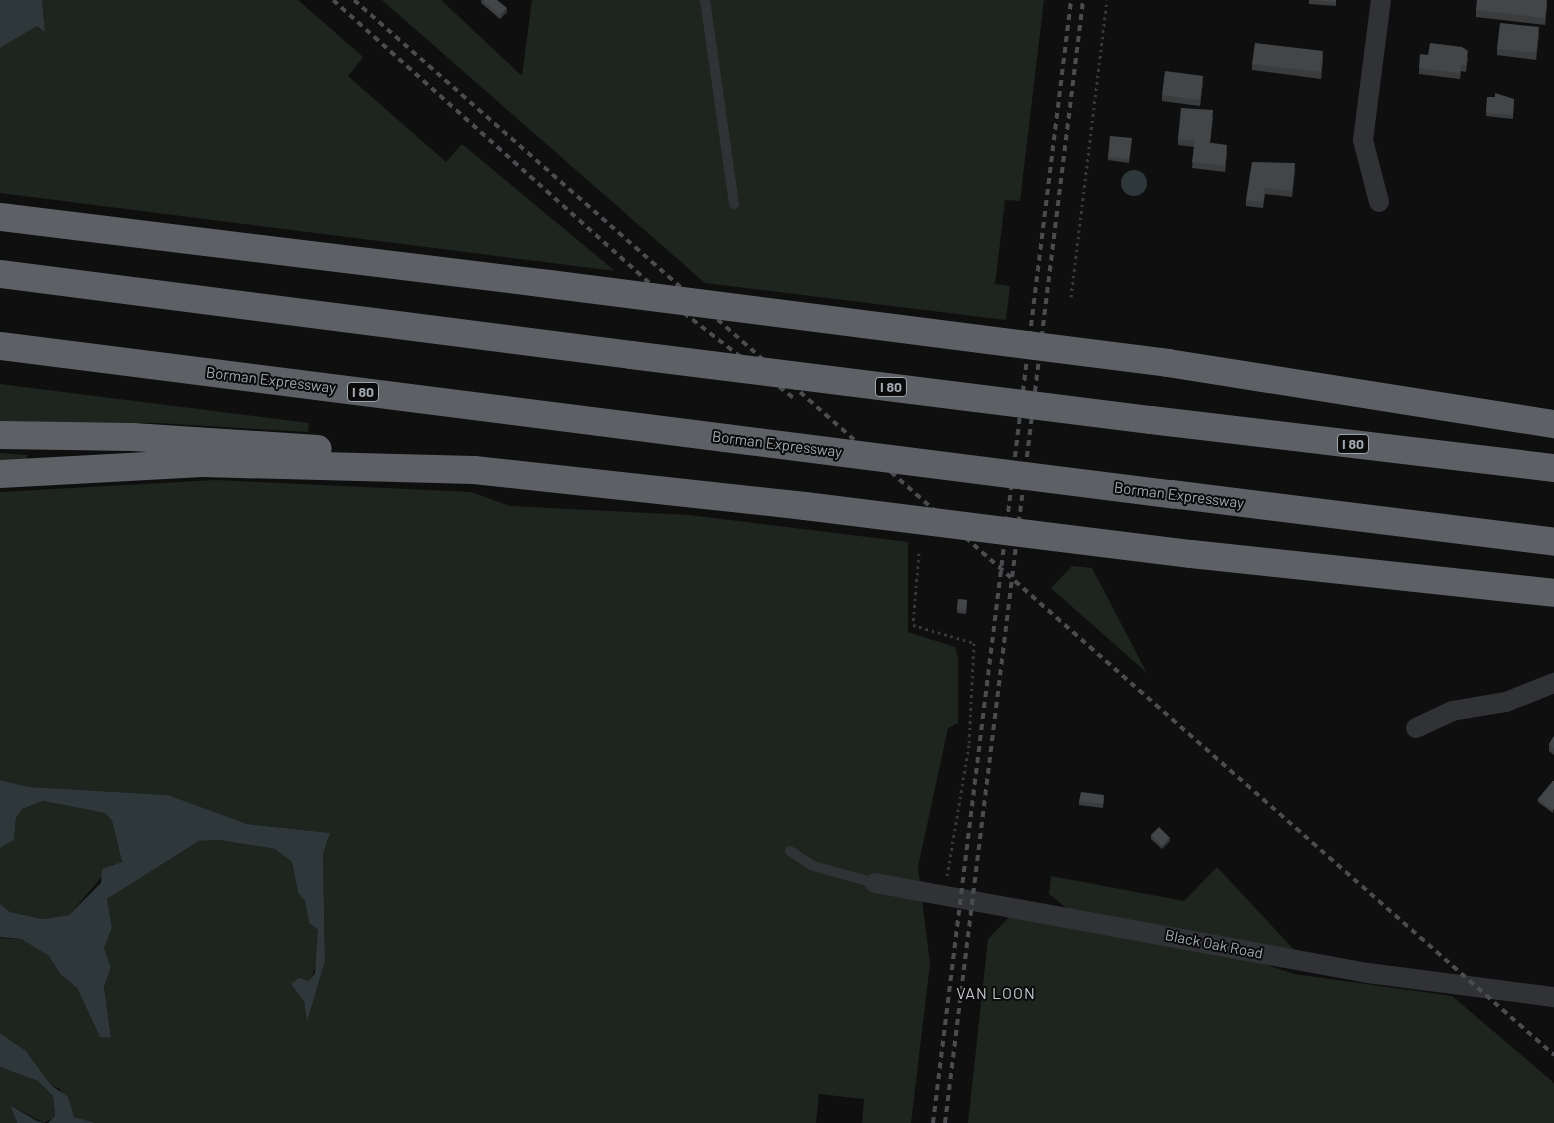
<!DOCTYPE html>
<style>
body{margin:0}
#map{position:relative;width:1554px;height:1123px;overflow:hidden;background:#0f0f10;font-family:Barlow,sans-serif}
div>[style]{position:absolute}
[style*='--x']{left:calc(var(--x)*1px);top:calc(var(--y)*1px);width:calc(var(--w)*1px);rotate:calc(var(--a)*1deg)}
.green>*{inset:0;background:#1e241e}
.water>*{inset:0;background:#2e383b}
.round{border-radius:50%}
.path>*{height:3px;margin-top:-1.5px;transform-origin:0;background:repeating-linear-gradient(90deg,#37393c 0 2.5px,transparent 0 6.5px)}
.lane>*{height:10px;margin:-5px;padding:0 5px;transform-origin:5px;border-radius:5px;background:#313235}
.street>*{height:20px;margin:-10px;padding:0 10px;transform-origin:10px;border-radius:10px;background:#313235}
.highway>*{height:28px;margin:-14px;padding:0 14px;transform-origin:14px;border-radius:14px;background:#5d6165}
.rail>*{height:4px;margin-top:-2px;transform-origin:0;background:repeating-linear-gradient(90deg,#4a4c50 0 6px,transparent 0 11px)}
.highway-bridge>*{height:28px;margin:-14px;padding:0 14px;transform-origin:14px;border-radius:14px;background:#5d6165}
.wall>*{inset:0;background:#3a3c3e}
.shaded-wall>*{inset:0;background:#2f3132}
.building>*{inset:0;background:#434648}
span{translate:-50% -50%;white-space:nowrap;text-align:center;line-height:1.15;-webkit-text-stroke:4px #0a0a0b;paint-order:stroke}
.shield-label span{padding:1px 4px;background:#0a0a0b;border:1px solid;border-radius:4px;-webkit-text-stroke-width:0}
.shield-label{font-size:14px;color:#a2a9b0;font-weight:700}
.street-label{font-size:15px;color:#a2a9b0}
.neighbourhood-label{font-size:16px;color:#c2c7cc;letter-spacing:1px}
</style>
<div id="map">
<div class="green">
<i style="clip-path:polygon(42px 0,298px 0,363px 57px,348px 76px,446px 162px,462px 144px,615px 271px,0 193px,0 48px,37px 26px,45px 32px)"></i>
<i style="clip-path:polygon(382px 0,441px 0,522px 76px,532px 0,1044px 0,1020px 201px,1005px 200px,1000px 243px,995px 284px,1010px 286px,1006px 320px,705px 283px)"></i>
<i style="clip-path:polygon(0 384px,309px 423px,308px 432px,158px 423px,0 422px)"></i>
<i style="clip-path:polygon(0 453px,27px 455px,27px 460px,0 463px)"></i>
<i style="clip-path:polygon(216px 480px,471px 492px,510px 506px,689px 515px,908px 542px,908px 632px,955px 647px,958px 657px,958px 723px,948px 728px,918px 867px,930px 964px,911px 1123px,862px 1123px,864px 1099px,819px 1094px,816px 1123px,96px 1123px,74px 1117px,60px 1089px,51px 1085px,26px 1051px,0 1033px,0 938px,21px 939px,49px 956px,60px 974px,77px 988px,100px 1037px,111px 1038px,104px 987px,111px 967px,104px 948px,112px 928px,107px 899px,199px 841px,220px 840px,275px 849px,292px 862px,298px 893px,305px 901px,309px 923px,318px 930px,320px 952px,304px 1001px,307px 1022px,325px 961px,323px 854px,330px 833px,247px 824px,168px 795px,29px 787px,0 780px,0 492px)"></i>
<i style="clip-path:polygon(1072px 566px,1092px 568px,1147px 673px,1051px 588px)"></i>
<i style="clip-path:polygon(43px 801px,105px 813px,112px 821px,122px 863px,112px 865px,69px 915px,42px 919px,10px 912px,0 904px,0 848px,14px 840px,16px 818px,22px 809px)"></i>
<i style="clip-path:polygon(1217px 867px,1298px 954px,1069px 910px,1049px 894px,1051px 876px,1184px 901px)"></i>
<i style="clip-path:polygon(1009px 917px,1261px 963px,1294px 974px,1452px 996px,1554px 1083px,1554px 1123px,968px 1123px,988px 939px)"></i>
<i style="clip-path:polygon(0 1067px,38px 1081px,53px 1096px,55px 1117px,44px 1123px,10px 1105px,17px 1123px,0 1123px)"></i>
</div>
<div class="water">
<i style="clip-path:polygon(0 0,42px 0,45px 32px,37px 26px,0 48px)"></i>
<i class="round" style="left:1121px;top:170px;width:26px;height:26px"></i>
<i style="clip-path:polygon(0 780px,29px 787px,168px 795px,247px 824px,330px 833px,323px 854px,325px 961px,307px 1022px,304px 1001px,291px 984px,299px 978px,309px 981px,315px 973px,318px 930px,309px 923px,305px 901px,298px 893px,292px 862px,275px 849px,220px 840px,199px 841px,107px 899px,112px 928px,104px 948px,111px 967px,104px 987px,111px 1038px,100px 1037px,77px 988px,60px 974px,49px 956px,21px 939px,0 937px,0 904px,10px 912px,42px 919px,69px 915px,101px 883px,102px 869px,122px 862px,112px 821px,105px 813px,43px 801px,22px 809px,16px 818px,14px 840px,0 848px)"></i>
<i style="clip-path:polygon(0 1033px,26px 1051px,51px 1085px,68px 1097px,74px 1117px,96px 1123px,48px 1123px,55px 1116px,53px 1096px,38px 1081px,0 1067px)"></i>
<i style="clip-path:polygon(10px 1105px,37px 1121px,44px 1123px,17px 1123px)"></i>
</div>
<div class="path">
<i style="--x:1071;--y:297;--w:299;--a:-83.1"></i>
<i style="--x:919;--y:553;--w:72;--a:94.8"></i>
<i style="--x:913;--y:625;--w:64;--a:16.4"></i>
<i style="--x:974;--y:643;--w:102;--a:92.8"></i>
<i style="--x:969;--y:745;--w:134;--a:99.5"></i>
</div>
<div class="lane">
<i style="--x:705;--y:0;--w:206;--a:81.9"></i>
<i style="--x:790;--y:851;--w:27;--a:33"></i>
<i style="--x:813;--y:866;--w:64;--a:15.3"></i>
</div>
<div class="street">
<i style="--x:1379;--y:202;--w:64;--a:-104.5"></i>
<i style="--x:1363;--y:140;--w:141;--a:-82.7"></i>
<i style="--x:1416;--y:728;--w:40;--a:-25"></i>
<i style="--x:1452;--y:711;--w:55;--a:-9.5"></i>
<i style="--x:1506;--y:702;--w:52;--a:-21.6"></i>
<i style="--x:875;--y:883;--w:501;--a:10.35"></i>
<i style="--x:1368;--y:973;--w:188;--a:7.4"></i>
</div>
<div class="highway">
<i style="--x:0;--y:217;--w:553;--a:6.96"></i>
<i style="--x:0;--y:274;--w:636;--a:7.31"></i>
<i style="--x:0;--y:346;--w:731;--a:7.23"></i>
<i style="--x:1168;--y:363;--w:391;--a:9"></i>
<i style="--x:1151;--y:420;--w:406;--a:6.8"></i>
<i style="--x:0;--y:435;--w:133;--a:0.9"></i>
<i style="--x:133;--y:437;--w:185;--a:3.7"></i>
<i style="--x:0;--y:474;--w:202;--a:-3.1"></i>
<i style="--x:202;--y:463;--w:272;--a:1.5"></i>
<i style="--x:474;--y:470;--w:333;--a:6.2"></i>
<i style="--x:1171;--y:494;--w:386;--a:7.1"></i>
<i style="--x:1191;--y:554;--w:365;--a:6.1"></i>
</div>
<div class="rail">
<i style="--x:333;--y:0;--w:459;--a:41.8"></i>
<i style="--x:675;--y:306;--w:152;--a:37.8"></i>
<i style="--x:354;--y:0;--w:1598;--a:41.32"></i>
<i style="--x:933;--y:1123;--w:1131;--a:-82.99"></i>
<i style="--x:945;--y:1123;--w:1131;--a:-82.99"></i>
</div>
<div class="highway-bridge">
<i style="--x:549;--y:284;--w:624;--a:7.27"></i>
<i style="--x:631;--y:355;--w:524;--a:7.13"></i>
<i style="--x:725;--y:438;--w:450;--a:7.2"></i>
<i style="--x:805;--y:506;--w:389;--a:7.1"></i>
</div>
<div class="wall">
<i style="clip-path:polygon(481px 0,507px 12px,500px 19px,481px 3px)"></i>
<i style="clip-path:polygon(1309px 0,1336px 0,1336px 6px,1309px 4px)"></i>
<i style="clip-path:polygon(1547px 4px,1545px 25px,1476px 17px,1476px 10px)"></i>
<i style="clip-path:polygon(1539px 34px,1536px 60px,1497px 55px,1497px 49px)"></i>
<i style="clip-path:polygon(1428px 55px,1468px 57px,1466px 72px,1461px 71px,1460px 79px,1419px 74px,1419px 68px)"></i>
<i style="clip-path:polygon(1323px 57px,1321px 79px,1252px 70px,1252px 64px)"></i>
<i style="clip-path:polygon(1203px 82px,1200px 106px,1162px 101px,1162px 95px)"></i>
<i style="clip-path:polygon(1487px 97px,1514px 99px,1513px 119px,1486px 116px)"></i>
<i style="clip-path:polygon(1213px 117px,1210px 143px,1227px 152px,1225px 172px,1192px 168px,1194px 147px,1178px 145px,1178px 139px)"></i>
<i style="clip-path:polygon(1132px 138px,1129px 163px,1108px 160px,1108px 157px)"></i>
<i style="clip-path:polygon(1295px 170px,1292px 197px,1265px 194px,1263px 208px,1246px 206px,1246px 200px)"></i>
<i style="clip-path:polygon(958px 599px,967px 600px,966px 614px,957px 613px)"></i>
<i style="clip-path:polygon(1554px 736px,1554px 755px,1549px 751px,1549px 744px)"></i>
<i style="clip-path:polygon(1553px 781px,1553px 813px,1538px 802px,1538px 799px)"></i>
<i style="clip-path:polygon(1104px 798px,1103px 808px,1079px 805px,1079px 801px)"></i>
<i style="clip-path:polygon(1151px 835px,1170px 841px,1162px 849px,1151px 839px)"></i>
</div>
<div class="shaded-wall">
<i style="clip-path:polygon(1547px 0,1547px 4px,1545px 25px,1545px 18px)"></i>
<i style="clip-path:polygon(507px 8px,507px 12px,500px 19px,500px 16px)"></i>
<i style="clip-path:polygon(1539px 27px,1539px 34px,1536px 60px,1536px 53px)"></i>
<i style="clip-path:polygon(1323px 51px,1323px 57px,1321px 79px,1321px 72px)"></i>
<i style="clip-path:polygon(1203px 76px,1203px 82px,1200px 106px,1200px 100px)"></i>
<i style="clip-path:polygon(1227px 145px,1227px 152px,1225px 172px,1225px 166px)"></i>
<i style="clip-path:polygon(1295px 163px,1295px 170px,1292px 197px,1292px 191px)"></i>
<i style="clip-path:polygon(1170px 838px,1170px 841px,1162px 849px,1162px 846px)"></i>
</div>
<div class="building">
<i style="clip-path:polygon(482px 0,497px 0,507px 8px,500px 16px)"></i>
<i style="clip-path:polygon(1309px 0,1336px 0,1336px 2px)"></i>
<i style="clip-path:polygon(1477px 0,1547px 0,1545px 18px,1476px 10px)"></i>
<i style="clip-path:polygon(1500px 23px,1539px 27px,1536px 53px,1497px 49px)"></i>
<i style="clip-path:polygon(1255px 43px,1323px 51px,1321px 72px,1252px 64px)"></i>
<i style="clip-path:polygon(1430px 43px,1462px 47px,1468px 51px,1466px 65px,1461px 65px,1460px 73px,1419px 68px,1420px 54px,1428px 55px)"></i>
<i style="clip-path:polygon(1165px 71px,1203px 76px,1200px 100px,1162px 95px)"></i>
<i style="clip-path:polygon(1495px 93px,1514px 99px,1513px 115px,1486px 113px,1487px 97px,1495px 97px)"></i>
<i style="clip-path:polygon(1181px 108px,1213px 110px,1210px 142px,1205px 142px,1227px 145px,1225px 166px,1192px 162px,1195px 140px,1178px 139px)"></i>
<i style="clip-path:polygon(1110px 136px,1132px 138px,1129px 159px,1108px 157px)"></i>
<i style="clip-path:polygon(1252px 162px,1295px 163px,1292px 191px,1265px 188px,1263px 202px,1246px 200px)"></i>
<i style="clip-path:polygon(958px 599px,967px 600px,966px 611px,957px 610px)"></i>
<i style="clip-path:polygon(1554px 736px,1554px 749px,1549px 744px)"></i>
<i style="clip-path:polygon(1553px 781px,1554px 781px,1554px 809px,1553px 810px,1538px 799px)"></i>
<i style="clip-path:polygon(1081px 792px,1104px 795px,1103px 804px,1079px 801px)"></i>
<i style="clip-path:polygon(1159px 827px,1170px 838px,1162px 846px,1151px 835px)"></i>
</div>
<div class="shield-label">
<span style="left:891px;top:387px">I 80</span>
<span style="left:363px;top:392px">I 80</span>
<span style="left:1353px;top:444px">I 80</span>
</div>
<div class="street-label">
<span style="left:271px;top:380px;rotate:7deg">Borman Expressway</span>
<span style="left:777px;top:444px;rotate:7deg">Borman Expressway</span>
<span style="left:1179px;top:495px;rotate:7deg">Borman Expressway</span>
<span style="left:1214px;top:944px;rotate:11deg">Black Oak Road</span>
</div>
<div class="neighbourhood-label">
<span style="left:996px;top:993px">VAN LOON</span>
</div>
</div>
